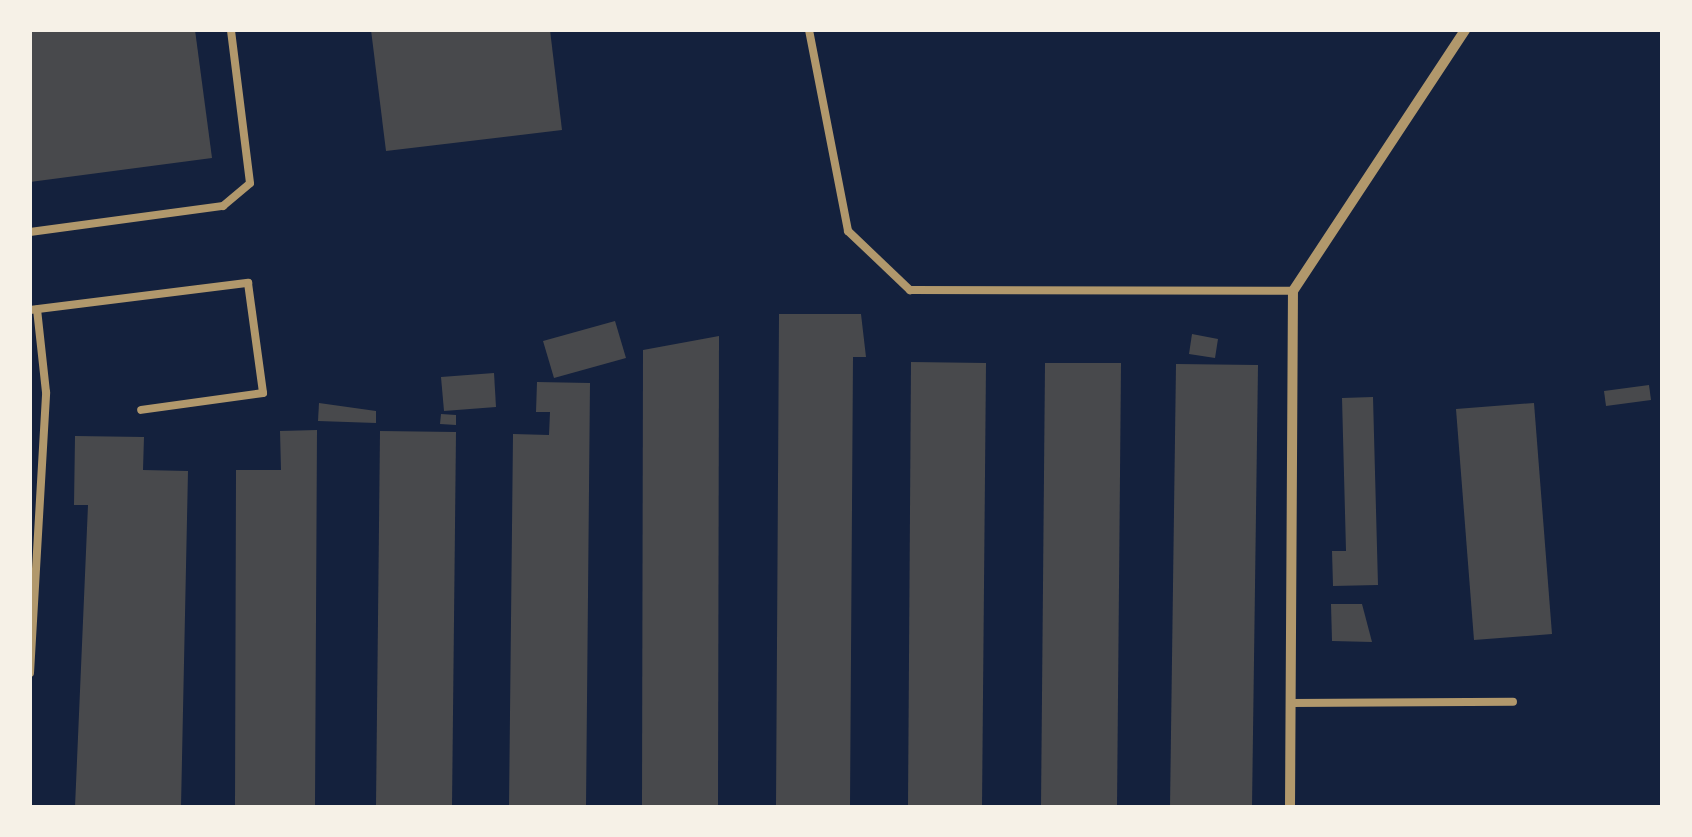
<!DOCTYPE html>
<style>
body{margin:0}
#map{position:relative;width:1692px;height:837px;overflow:hidden;background:#14213d;font-family:"Space Grotesk",sans-serif}
div>[style]{position:absolute}
[style*='--x']{left:calc(var(--x)*1px);top:calc(var(--y)*1px);width:calc(var(--w)*1px);rotate:calc(var(--a)*1deg)}
.building>*{inset:0;background:#48494c}
.service>*{height:8px;margin:-4px;padding:0 4px;transform-origin:4px;border-radius:4px;background:#b1986c}
.minor>*{height:10px;margin:-5px;padding:0 5px;transform-origin:5px;border-radius:5px;background:#b1986c}
span{translate:-50% -50%;white-space:nowrap;text-align:center;line-height:1.15;-webkit-text-stroke:10px #f6f1e7;paint-order:stroke}
.frame{position:absolute;inset:0;border:32px solid #f6f1e7;pointer-events:none}
</style>
<div id="map">
<div class="building">
<i style="clip-path:polygon(30px 30px,195px 30px,212px 158px,30px 182px)"></i>
<i style="clip-path:polygon(371px 30px,550px 30px,562px 130px,386px 151px)"></i>
<i style="clip-path:polygon(779px 314px,861px 314px,866px 357px,853px 357px,850px 807px,776px 807px)"></i>
<i style="clip-path:polygon(615px 321px,626px 358px,554px 378px,543px 341px)"></i>
<i style="clip-path:polygon(1192px 334px,1218px 339px,1215px 358px,1189px 354px)"></i>
<i style="clip-path:polygon(719px 336px,718px 807px,642px 807px,643px 350px)"></i>
<i style="clip-path:polygon(911px 362px,986px 363px,982px 807px,908px 807px)"></i>
<i style="clip-path:polygon(1045px 363px,1121px 363px,1117px 807px,1041px 807px)"></i>
<i style="clip-path:polygon(1176px 364px,1258px 365px,1252px 807px,1170px 807px)"></i>
<i style="clip-path:polygon(494px 373px,496px 407px,444px 411px,441px 377px)"></i>
<i style="clip-path:polygon(537px 382px,590px 383px,586px 807px,509px 807px,513px 434px,549px 435px,550px 412px,536px 412px)"></i>
<i style="clip-path:polygon(1649px 385px,1651px 400px,1606px 406px,1604px 391px)"></i>
<i style="clip-path:polygon(1373px 397px,1378px 585px,1333px 586px,1332px 551px,1346px 551px,1342px 398px)"></i>
<i style="clip-path:polygon(319px 403px,376px 411px,376px 423px,318px 421px)"></i>
<i style="clip-path:polygon(1534px 403px,1552px 634px,1474px 640px,1456px 409px)"></i>
<i style="clip-path:polygon(441px 414px,456px 415px,456px 425px,440px 424px)"></i>
<i style="clip-path:polygon(317px 430px,315px 807px,235px 807px,236px 470px,281px 470px,280px 431px)"></i>
<i style="clip-path:polygon(380px 431px,456px 432px,452px 807px,376px 807px)"></i>
<i style="clip-path:polygon(75px 436px,144px 437px,143px 470px,188px 471px,181px 807px,75px 807px,88px 505px,74px 505px)"></i>
<i style="clip-path:polygon(1331px 604px,1362px 604px,1372px 642px,1332px 641px)"></i>
</div>
<div class="service">
<i style="--x:809;--y:30;--w:205;--a:79"></i>
<i style="--x:848;--y:231;--w:86;--a:43.6"></i>
<i style="--x:910;--y:290;--w:383;--a:0.1"></i>
<i style="--x:30;--y:232;--w:195;--a:-7.7"></i>
<i style="--x:223;--y:206;--w:35;--a:-40"></i>
<i style="--x:250;--y:183;--w:154;--a:-97.1"></i>
<i style="--x:30;--y:310;--w:220;--a:-7.1"></i>
<i style="--x:248;--y:283;--w:111;--a:82.2"></i>
<i style="--x:263;--y:393;--w:123;--a:172.1"></i>
<i style="--x:30;--y:673;--w:281;--a:-86.7"></i>
<i style="--x:46;--y:392;--w:83;--a:-96.2"></i>
<i style="--x:1291;--y:703;--w:222;--a:-0.3"></i>
</div>
<div class="minor">
<i style="--x:1290;--y:807;--w:516;--a:-89.67"></i>
<i style="--x:1293;--y:291;--w:313;--a:-56.6"></i>
</div>
<div class="frame"></div>
</div>
